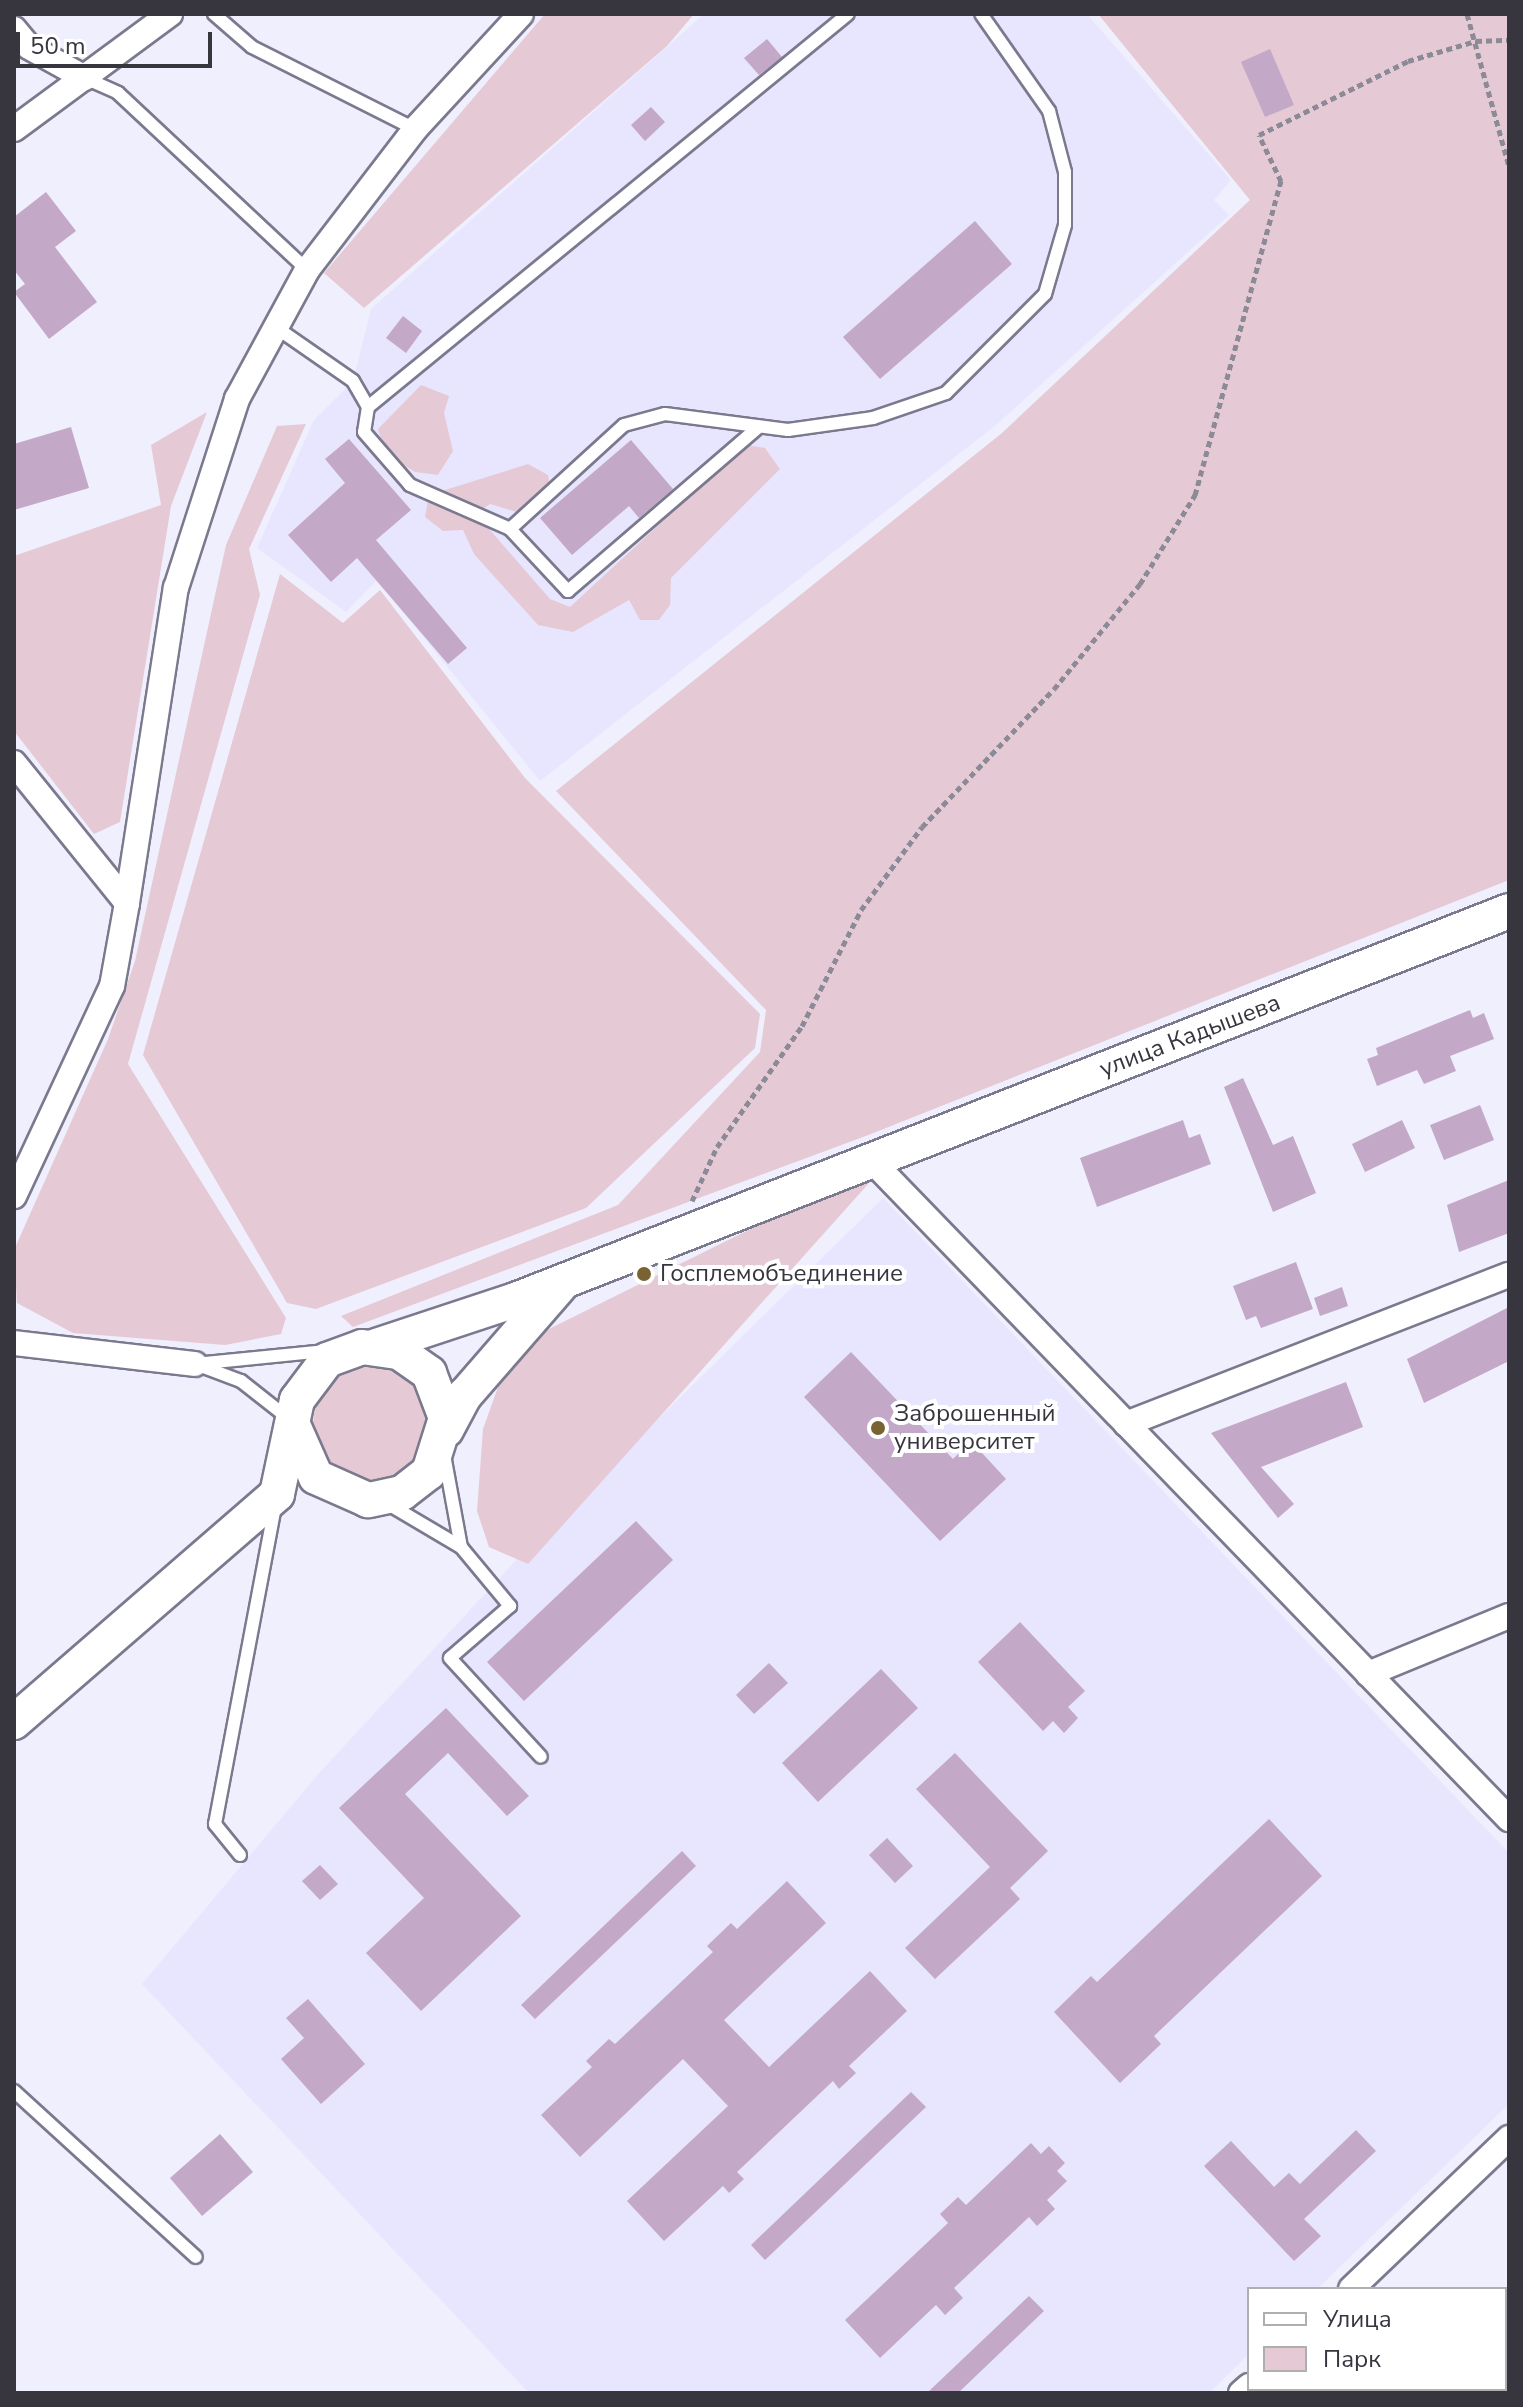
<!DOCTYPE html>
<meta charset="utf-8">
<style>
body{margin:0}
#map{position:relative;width:1523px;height:2407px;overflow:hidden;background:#f0effd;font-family:"Nunito Sans",sans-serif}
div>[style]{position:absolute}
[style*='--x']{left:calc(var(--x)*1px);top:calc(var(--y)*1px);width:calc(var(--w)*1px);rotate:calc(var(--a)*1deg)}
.built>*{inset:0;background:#e8e5fe}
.green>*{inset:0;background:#e5cad5}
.round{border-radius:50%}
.building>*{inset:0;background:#c3a8c8}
.path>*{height:5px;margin-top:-2.5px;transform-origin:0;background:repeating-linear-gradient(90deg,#8b8a96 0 6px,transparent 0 10px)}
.roads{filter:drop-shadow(2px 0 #7b798e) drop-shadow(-2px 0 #7b798e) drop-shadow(0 2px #7b798e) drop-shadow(0 -2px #7b798e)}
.lane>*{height:12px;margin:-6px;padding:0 6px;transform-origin:6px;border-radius:6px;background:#fff}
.street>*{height:24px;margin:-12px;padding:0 12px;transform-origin:12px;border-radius:12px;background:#fff}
.secondary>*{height:34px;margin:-17px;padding:0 17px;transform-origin:17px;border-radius:17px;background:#fff}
.dots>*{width:22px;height:22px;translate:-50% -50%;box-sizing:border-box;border:4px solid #fff;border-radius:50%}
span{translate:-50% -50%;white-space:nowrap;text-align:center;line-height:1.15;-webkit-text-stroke:8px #fff;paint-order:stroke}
.street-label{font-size:24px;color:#37363f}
.poi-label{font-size:24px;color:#37363f}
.left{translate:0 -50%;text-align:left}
.frame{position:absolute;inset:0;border:16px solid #37363f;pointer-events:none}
.legend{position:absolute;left:1247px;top:2287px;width:260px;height:104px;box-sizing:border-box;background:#fff;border:2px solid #afafb2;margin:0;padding:10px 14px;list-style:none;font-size:24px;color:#37363f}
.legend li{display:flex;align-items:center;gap:16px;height:40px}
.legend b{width:40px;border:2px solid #afafb2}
.scale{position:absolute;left:16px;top:32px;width:196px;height:36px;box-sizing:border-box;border:4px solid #37363f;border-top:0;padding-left:10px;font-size:24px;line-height:28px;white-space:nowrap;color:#37363f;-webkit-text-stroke:6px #fff;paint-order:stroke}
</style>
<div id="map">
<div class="built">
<i style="clip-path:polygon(704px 14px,1087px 14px,1231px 180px,1214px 200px,1229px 215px,996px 425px,540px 781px,377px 580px,346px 612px,257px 548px,314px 420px,353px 381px,371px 309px)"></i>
<i style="clip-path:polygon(883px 1198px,1509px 1853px,1509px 2104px,1317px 2289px,1249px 2289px,1249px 2354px,1209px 2393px,529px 2393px,142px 1984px,320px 1772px,531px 1544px)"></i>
</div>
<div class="green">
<i style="clip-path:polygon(545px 14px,694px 14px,667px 46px,364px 308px,324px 273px)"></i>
<i style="clip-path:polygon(1098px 14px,1509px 14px,1509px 880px,871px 1134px,353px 1327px,341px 1316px,618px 1205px,760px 1052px,766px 1010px,556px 791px,1002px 433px,1250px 200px)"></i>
<i style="clip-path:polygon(421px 385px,449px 396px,444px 413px,453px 451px,438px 475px,415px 472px,385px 453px,378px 429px)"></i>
<i style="clip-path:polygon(207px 412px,171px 506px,120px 822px,94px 834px,14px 731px,14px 556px,161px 505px,151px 445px)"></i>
<i style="clip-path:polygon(306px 424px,249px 549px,260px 595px,128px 1064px,286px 1318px,281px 1334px,225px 1345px,73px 1333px,17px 1303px,14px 1250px,108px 1039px,135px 961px,226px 545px,277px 426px)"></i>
<i style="clip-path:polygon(745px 445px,765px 448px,780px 469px,671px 578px,670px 605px,659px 620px,640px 620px,629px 600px,573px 632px,538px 625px,474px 554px,463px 530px,443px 531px,425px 517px,429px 495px,528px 464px,548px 475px,551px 495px,520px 513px,490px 504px,476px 514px,550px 599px,570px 607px)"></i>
<i style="clip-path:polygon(280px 574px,343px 623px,380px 590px,525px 778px,760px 1014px,755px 1048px,586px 1208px,316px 1309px,287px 1303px,143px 1055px)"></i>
<i style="clip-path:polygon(878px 1173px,528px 1564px,489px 1547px,477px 1511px,483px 1429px,498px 1387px,547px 1330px,857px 1176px)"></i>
<i class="round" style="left:313px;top:1367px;width:116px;height:116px"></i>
</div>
<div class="building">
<i style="clip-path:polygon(767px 39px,782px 57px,759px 75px,744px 58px)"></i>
<i style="clip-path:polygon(1270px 49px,1294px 105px,1265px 117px,1241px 62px)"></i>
<i style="clip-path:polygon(651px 107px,665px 122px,645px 141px,631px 125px)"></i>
<i style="clip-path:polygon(46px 192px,76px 231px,55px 247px,97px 302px,49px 339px,14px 292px,25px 284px,14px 270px,14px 217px)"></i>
<i style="clip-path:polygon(975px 221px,1012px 264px,880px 379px,843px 337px)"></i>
<i style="clip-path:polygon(403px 316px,422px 331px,406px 353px,386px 338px)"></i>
<i style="clip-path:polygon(71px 427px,89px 488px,14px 510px,14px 444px)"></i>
<i style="clip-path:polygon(349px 439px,411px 510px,376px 540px,467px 648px,448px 664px,357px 558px,331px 582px,288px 535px,345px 483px,325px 459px)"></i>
<i style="clip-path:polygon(631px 440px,673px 489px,639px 518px,629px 506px,572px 555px,540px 518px)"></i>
<i style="clip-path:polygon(1470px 1010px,1473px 1018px,1484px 1013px,1494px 1039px,1450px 1056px,1456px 1071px,1424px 1084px,1417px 1070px,1377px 1086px,1367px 1059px,1378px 1055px,1376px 1048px)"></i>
<i style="clip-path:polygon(1243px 1078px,1273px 1145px,1293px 1136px,1316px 1193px,1273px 1212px,1224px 1087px)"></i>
<i style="clip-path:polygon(1480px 1105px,1494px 1140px,1444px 1160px,1430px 1125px)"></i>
<i style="clip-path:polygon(1183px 1120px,1189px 1138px,1200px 1134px,1211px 1164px,1097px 1207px,1080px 1158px)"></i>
<i style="clip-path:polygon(1402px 1120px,1415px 1148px,1365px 1172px,1352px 1144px)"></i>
<i style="clip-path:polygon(1509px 1180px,1509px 1233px,1459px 1252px,1447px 1205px)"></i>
<i style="clip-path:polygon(1296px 1262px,1313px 1309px,1261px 1328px,1256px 1316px,1246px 1320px,1233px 1286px)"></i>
<i style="clip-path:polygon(1342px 1287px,1348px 1306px,1320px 1316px,1314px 1298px)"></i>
<i style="clip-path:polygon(1509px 1307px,1509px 1361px,1424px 1403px,1407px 1359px)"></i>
<i style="clip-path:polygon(851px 1352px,953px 1459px,971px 1441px,1006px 1479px,940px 1541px,804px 1397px)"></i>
<i style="clip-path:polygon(1346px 1382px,1363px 1427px,1261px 1467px,1294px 1504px,1278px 1518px,1211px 1433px)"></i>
<i style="clip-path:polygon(636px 1521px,673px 1560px,524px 1701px,487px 1662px)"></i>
<i style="clip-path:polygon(1020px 1622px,1085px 1691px,1068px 1707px,1078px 1718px,1064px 1733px,1053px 1721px,1043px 1731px,978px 1662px)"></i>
<i style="clip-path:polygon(769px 1663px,788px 1683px,754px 1714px,736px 1695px)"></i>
<i style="clip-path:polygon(881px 1669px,918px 1708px,818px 1802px,782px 1763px)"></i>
<i style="clip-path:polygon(446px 1708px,529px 1796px,507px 1816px,448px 1753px,405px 1794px,521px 1916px,421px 2011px,366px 1953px,424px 1898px,339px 1808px)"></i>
<i style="clip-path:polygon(955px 1753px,1048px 1851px,1010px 1888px,1020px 1899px,935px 1979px,905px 1948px,990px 1867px,916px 1789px)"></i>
<i style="clip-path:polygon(1269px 1819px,1322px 1876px,1154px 2036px,1161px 2044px,1120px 2083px,1054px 2012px,1091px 1976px,1097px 1982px)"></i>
<i style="clip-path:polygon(887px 1838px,913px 1866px,895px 1883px,869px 1855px)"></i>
<i style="clip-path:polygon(682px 1851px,696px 1866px,535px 2019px,521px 2005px)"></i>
<i style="clip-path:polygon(320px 1865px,338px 1884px,320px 1900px,302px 1881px)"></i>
<i style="clip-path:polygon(787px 1881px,826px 1923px,724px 2020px,769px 2067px,870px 1971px,907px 2011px,849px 2066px,856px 2073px,839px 2089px,833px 2081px,737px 2172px,744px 2179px,729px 2193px,723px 2186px,664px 2241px,627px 2201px,728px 2106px,683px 2059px,580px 2157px,541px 2115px,592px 2067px,586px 2061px,609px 2039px,615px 2044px,713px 1952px,707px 1946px,731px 1923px,737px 1929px)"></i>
<i style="clip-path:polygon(308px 1999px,365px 2064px,321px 2104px,281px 2059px,304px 2038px,286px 2018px)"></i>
<i style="clip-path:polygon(911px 2092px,926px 2107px,765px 2260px,751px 2245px)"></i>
<i style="clip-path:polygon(1356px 2130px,1376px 2151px,1304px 2219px,1321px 2236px,1294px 2261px,1204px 2166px,1231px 2141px,1274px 2187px,1289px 2173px,1300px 2184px)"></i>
<i style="clip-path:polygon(220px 2134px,253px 2172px,202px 2216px,170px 2178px)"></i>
<i style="clip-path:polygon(1031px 2143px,1041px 2154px,1049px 2146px,1065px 2163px,1057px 2171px,1067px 2181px,1047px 2200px,1055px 2209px,1037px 2226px,1029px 2217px,954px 2288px,963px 2298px,945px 2315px,936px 2305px,880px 2358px,845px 2320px,948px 2223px,940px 2214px,958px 2197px,966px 2205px)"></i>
<i style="clip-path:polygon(1029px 2296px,1044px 2311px,958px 2393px,927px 2393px)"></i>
</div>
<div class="path">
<i style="--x:1467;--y:14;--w:158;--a:74.6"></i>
<i style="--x:692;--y:1201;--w:60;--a:-65.2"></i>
<i style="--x:717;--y:1147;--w:148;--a:-54.9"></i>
<i style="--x:802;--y:1026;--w:130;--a:-63"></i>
<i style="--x:861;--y:910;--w:103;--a:-53.7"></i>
<i style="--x:922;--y:827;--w:191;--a:-46.3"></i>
<i style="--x:1054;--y:689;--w:136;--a:-50.7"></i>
<i style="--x:1140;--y:584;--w:105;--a:-58.3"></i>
<i style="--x:1195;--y:495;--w:326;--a:-74.7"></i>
<i style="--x:1281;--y:181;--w:51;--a:-115.6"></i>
<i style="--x:1259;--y:135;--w:166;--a:-26.4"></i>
<i style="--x:1408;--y:61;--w:71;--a:-16.4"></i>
<i style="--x:1476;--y:41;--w:33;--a:-2"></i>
</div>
<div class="roads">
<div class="lane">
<i style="--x:214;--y:14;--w:50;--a:41"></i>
<i style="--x:252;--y:47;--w:182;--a:26.7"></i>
<i style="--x:85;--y:78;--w:36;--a:24"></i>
<i style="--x:118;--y:93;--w:259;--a:43.1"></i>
<i style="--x:274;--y:326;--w:96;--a:34.8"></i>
<i style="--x:353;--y:381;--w:30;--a:60"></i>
<i style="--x:368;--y:407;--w:25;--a:99"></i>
<i style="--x:364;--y:432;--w:70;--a:49"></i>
<i style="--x:410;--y:485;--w:109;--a:23.7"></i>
<i style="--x:510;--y:529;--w:85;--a:46.9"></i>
<i style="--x:568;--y:591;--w:252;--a:-40.7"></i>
<i style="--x:368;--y:407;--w:620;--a:-39.31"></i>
<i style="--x:510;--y:529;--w:154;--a:-42.4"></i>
<i style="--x:624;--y:425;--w:42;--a:-15"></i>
<i style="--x:665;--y:414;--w:124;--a:7.4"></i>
<i style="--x:788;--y:430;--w:86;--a:-8"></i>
<i style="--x:873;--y:418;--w:77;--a:-18.9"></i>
<i style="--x:946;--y:393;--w:140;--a:-45"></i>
<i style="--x:1045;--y:294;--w:72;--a:-73.8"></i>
<i style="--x:1065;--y:225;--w:53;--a:-90"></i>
<i style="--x:1065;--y:172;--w:63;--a:-104.7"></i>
<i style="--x:1049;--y:111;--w:118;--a:-125"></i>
<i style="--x:195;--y:1364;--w:132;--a:-5.7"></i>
<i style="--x:198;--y:1365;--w:46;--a:20.4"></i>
<i style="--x:241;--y:1381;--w:60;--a:38.2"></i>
<i style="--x:445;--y:1460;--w:88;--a:79.6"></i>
<i style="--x:390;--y:1505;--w:82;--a:30.6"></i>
<i style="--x:461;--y:1547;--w:77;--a:50.3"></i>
<i style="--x:510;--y:1606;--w:79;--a:139.1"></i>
<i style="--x:450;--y:1658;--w:134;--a:47.4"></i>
<i style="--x:240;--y:1855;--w:40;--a:-129"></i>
<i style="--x:215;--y:1824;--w:325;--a:-79.3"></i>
<i style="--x:14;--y:2091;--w:246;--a:42.4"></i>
</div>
<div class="street">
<i style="--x:14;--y:29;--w:23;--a:50"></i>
<i style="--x:29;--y:47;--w:64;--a:29"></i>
<i style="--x:14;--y:129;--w:194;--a:-36.4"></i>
<i style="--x:14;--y:763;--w:180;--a:51.1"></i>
<i style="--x:127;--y:903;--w:84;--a:100.2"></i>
<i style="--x:112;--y:986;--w:232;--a:115"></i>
<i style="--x:127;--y:903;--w:319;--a:-81.2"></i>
<i style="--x:176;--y:588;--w:199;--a:-72.1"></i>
<i style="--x:237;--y:399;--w:147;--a:-61.5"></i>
<i style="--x:307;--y:270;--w:178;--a:-52.5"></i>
<i style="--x:415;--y:129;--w:156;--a:-47.3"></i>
<i style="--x:872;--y:1161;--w:916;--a:45.93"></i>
<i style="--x:14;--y:1343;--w:182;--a:6.6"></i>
<i style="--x:1126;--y:1424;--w:411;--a:-21.3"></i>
<i style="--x:1368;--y:1674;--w:152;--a:-22.4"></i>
<i style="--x:1351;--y:2289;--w:219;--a:-43.7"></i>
<i style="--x:1335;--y:2389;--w:6;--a:45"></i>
<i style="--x:1241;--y:2393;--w:11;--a:-41"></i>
</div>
<div class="secondary">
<i style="--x:376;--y:1346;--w:150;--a:-18.3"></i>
<i style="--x:518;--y:1299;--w:1064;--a:-21.38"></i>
<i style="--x:446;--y:1430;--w:40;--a:-62"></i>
<i style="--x:465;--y:1395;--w:143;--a:-49"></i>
<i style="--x:14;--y:1722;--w:348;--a:-40.9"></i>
<i style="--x:277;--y:1494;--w:96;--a:-78"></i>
<i style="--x:297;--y:1400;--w:50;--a:-53.1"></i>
<i style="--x:327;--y:1360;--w:37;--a:-20"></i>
<i style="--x:362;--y:1347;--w:37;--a:8"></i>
<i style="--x:399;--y:1352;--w:37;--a:35"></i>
<i style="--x:429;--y:1373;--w:48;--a:69.3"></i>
<i style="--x:446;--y:1418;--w:57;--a:107.5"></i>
<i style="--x:429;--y:1472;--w:34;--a:142"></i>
<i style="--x:402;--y:1493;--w:35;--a:168"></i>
<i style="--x:368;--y:1500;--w:57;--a:-156.1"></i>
<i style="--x:316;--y:1477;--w:57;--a:-113.9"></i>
</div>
</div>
<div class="dots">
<i style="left:644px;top:1274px;background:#7a6333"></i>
<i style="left:878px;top:1428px;background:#7a6333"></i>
</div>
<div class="street-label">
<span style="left:1190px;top:1036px;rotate:-21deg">улица Кадышева</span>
</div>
<div class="poi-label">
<span class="left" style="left:660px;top:1274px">Госплемобъединение</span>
<span class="left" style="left:894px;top:1428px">Заброшенный<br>университет</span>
</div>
<div class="frame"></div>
<ul class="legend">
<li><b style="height:10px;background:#fff"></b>Улица</li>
<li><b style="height:22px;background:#e5cad5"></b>Парк</li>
</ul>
<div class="scale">50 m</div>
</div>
